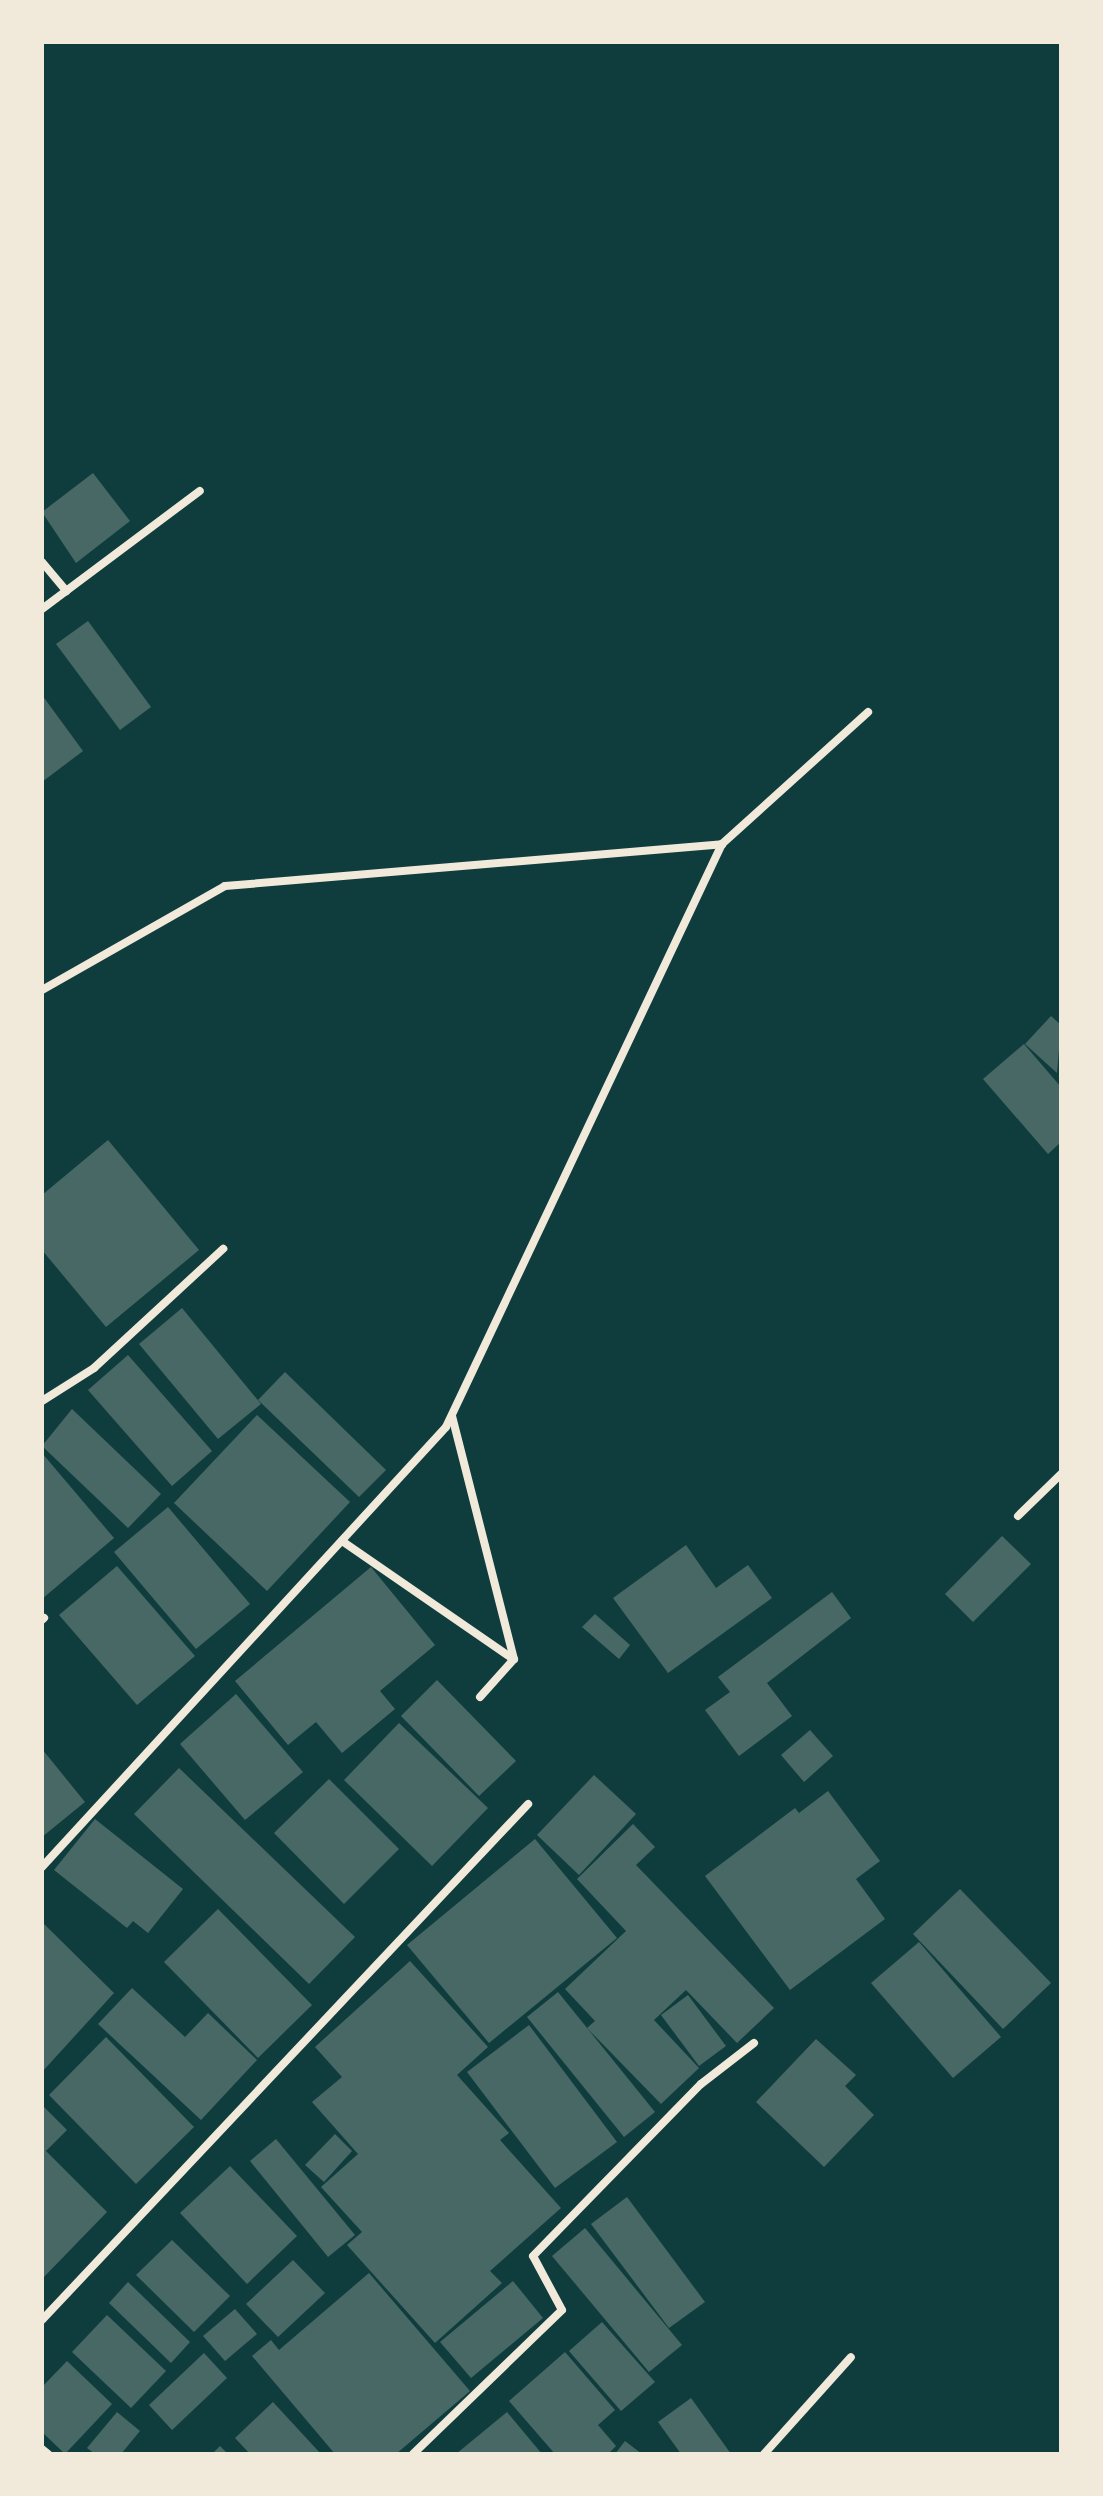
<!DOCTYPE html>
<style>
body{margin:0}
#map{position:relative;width:1103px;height:2496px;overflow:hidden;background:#0f3d3e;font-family:"Times New Roman",serif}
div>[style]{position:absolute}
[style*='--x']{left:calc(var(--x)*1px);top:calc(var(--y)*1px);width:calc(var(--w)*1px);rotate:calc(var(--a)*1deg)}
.building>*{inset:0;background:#486865}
.minor>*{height:8px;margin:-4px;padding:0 4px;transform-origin:4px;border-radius:4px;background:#f1e9da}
span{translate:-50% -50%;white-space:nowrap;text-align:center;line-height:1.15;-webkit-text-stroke:6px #f1e9da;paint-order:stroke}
.frame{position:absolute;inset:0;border:44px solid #f1e9da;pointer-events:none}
</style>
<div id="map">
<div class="building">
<i style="clip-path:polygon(93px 473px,130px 521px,76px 563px,42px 512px)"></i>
<i style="clip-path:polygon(88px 621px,151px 707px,120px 730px,56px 644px)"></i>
<i style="clip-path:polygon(42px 695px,83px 751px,42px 782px)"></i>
<i style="clip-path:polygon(1051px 1016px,1061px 1025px,1057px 1073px,1025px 1044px)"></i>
<i style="clip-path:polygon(1024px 1044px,1061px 1087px,1061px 1142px,1048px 1154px,983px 1079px)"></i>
<i style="clip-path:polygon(108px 1140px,199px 1250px,106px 1327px,42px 1250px,42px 1195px)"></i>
<i style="clip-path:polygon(182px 1308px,261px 1404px,218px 1439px,139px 1344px)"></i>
<i style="clip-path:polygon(128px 1355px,212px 1451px,172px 1486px,88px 1390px)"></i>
<i style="clip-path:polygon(285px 1372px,386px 1470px,359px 1497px,258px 1400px)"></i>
<i style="clip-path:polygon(72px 1409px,161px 1494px,128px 1528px,42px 1446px)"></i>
<i style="clip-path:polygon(257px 1415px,350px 1502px,267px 1591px,174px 1503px)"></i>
<i style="clip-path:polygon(42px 1453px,114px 1538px,42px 1599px)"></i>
<i style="clip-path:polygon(168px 1507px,250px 1604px,196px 1649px,114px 1552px)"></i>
<i style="clip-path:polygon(1002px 1536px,1031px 1564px,973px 1622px,945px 1594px)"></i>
<i style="clip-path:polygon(686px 1545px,716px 1588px,748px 1565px,772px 1598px,668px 1673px,613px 1598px)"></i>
<i style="clip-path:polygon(117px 1566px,195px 1656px,137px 1705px,59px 1615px)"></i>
<i style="clip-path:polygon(371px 1567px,435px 1645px,380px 1691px,395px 1709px,342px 1753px,316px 1722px,288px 1745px,235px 1681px)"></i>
<i style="clip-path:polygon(832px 1592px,851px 1618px,767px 1683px,792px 1716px,739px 1756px,705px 1710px,730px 1692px,718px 1677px)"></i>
<i style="clip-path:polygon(595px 1614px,630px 1645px,619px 1659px,582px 1627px)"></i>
<i style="clip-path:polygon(437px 1680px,516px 1761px,479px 1796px,401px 1716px)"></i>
<i style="clip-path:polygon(236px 1694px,303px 1772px,245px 1820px,180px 1744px)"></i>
<i style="clip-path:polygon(399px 1723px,488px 1808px,432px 1866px,344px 1780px)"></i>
<i style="clip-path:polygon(810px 1730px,833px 1756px,804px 1782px,781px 1755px)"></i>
<i style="clip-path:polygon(42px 1749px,85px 1802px,42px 1837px)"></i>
<i style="clip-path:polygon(179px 1768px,355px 1937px,309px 1984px,134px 1814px)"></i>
<i style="clip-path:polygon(594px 1775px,636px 1814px,579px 1875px,537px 1835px)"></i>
<i style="clip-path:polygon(329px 1779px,399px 1849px,344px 1904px,274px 1833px)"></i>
<i style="clip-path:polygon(828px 1791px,880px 1861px,856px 1879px,885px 1919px,790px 1990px,705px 1876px,795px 1808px,799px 1813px)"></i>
<i style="clip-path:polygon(95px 1819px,183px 1889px,148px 1933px,133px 1921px,127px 1928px,54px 1870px)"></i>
<i style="clip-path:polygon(633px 1824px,655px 1847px,636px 1865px,774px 2008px,737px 2043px,686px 1990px,654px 2020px,699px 2068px,661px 2104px,587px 2028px,595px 2021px,565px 1989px,626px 1931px,577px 1879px)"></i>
<i style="clip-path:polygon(535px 1839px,617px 1938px,489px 2043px,407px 1945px)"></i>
<i style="clip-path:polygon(960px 1889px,1051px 1983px,1003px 2029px,913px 1934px)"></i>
<i style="clip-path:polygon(218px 1909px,312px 2005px,258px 2058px,164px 1962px)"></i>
<i style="clip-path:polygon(42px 1922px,114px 1993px,42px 2072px)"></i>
<i style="clip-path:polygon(919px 1942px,1001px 2037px,953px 2078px,871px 1983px)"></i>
<i style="clip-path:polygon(410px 1961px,488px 2047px,457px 2075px,509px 2133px,500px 2140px,561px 2208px,490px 2271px,502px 2283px,435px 2343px,347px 2245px,362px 2232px,321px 2187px,358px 2154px,312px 2102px,342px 2077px,315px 2047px)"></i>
<i style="clip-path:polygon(132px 1988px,185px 2037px,208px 2013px,257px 2060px,201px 2120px,98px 2024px)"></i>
<i style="clip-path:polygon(558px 1992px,655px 2112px,624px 2137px,527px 2017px)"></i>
<i style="clip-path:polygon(688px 1995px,726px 2046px,699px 2066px,661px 2015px)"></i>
<i style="clip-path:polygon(529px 2025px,617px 2142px,555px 2188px,467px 2072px)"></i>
<i style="clip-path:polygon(106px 2037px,194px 2127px,136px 2184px,49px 2095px)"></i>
<i style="clip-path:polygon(816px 2039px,856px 2075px,845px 2086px,874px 2115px,824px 2167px,756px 2102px)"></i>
<i style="clip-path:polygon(42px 2105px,67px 2130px,46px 2151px,107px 2212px,42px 2279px)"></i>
<i style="clip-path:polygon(335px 2134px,352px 2151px,324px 2182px,305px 2165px)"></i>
<i style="clip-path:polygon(276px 2139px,355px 2235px,328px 2257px,250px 2161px)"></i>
<i style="clip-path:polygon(230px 2166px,297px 2236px,247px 2284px,180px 2213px)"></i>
<i style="clip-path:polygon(627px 2197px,705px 2302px,669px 2328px,591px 2224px)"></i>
<i style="clip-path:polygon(585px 2228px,682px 2345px,649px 2372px,552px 2256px)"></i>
<i style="clip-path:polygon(172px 2240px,230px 2296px,194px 2332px,136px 2275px)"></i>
<i style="clip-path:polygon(293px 2260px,325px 2293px,278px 2337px,246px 2304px)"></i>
<i style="clip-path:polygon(369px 2273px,470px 2391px,396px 2454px,335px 2454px,252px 2356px,271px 2340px,279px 2350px)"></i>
<i style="clip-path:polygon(513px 2281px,543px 2318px,471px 2378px,440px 2342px)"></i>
<i style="clip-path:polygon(128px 2282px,190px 2342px,171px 2363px,109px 2303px)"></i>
<i style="clip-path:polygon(235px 2309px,257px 2334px,225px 2361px,203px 2336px)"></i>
<i style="clip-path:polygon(107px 2315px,166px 2371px,131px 2408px,72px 2352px)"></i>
<i style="clip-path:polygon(602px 2322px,655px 2382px,621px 2411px,569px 2351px)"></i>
<i style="clip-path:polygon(565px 2352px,615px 2410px,598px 2425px,616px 2446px,608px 2454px,555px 2454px,509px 2401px)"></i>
<i style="clip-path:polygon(204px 2353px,227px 2378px,172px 2430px,149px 2405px)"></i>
<i style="clip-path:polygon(67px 2361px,112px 2404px,65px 2454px,42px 2432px,42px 2387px)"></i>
<i style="clip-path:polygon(691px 2398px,731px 2454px,681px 2454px,658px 2422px)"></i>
<i style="clip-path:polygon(273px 2402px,321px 2454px,250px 2454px,235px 2438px)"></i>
<i style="clip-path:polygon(117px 2412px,140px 2431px,121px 2454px,95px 2454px,87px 2448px)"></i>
<i style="clip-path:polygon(507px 2412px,542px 2454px,456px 2454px)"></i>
<i style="clip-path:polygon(625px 2441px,642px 2454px,615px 2454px)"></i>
<i style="clip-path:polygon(220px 2446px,228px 2454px,212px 2454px)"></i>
</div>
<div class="minor">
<i style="--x:42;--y:562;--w:38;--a:50"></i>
<i style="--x:42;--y:609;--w:197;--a:-36.8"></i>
<i style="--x:42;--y:990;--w:210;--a:-29.6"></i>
<i style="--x:225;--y:886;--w:499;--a:-4.8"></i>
<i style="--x:42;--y:1401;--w:62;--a:-32.4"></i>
<i style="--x:94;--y:1368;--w:176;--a:-42.7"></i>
<i style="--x:452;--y:1416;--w:251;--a:75.7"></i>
<i style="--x:514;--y:1659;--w:51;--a:131.8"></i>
<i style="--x:1018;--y:1516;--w:60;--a:-44.3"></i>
<i style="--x:342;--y:1541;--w:208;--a:34.6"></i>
<i style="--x:42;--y:1620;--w:3;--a:-45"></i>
<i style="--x:42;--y:1867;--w:597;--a:-47.44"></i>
<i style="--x:446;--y:1427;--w:645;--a:-64.67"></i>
<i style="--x:722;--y:844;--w:197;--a:-42.1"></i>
<i style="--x:42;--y:2320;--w:709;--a:-46.71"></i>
<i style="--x:42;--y:2449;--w:8;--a:40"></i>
<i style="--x:413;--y:2454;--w:207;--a:-44"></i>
<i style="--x:562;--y:2310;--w:61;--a:-118.2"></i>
<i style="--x:533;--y:2256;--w:240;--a:-45.7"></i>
<i style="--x:701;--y:2084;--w:67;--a:-37.7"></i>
<i style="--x:764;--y:2454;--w:130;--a:-48.1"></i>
</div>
<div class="frame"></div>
</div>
